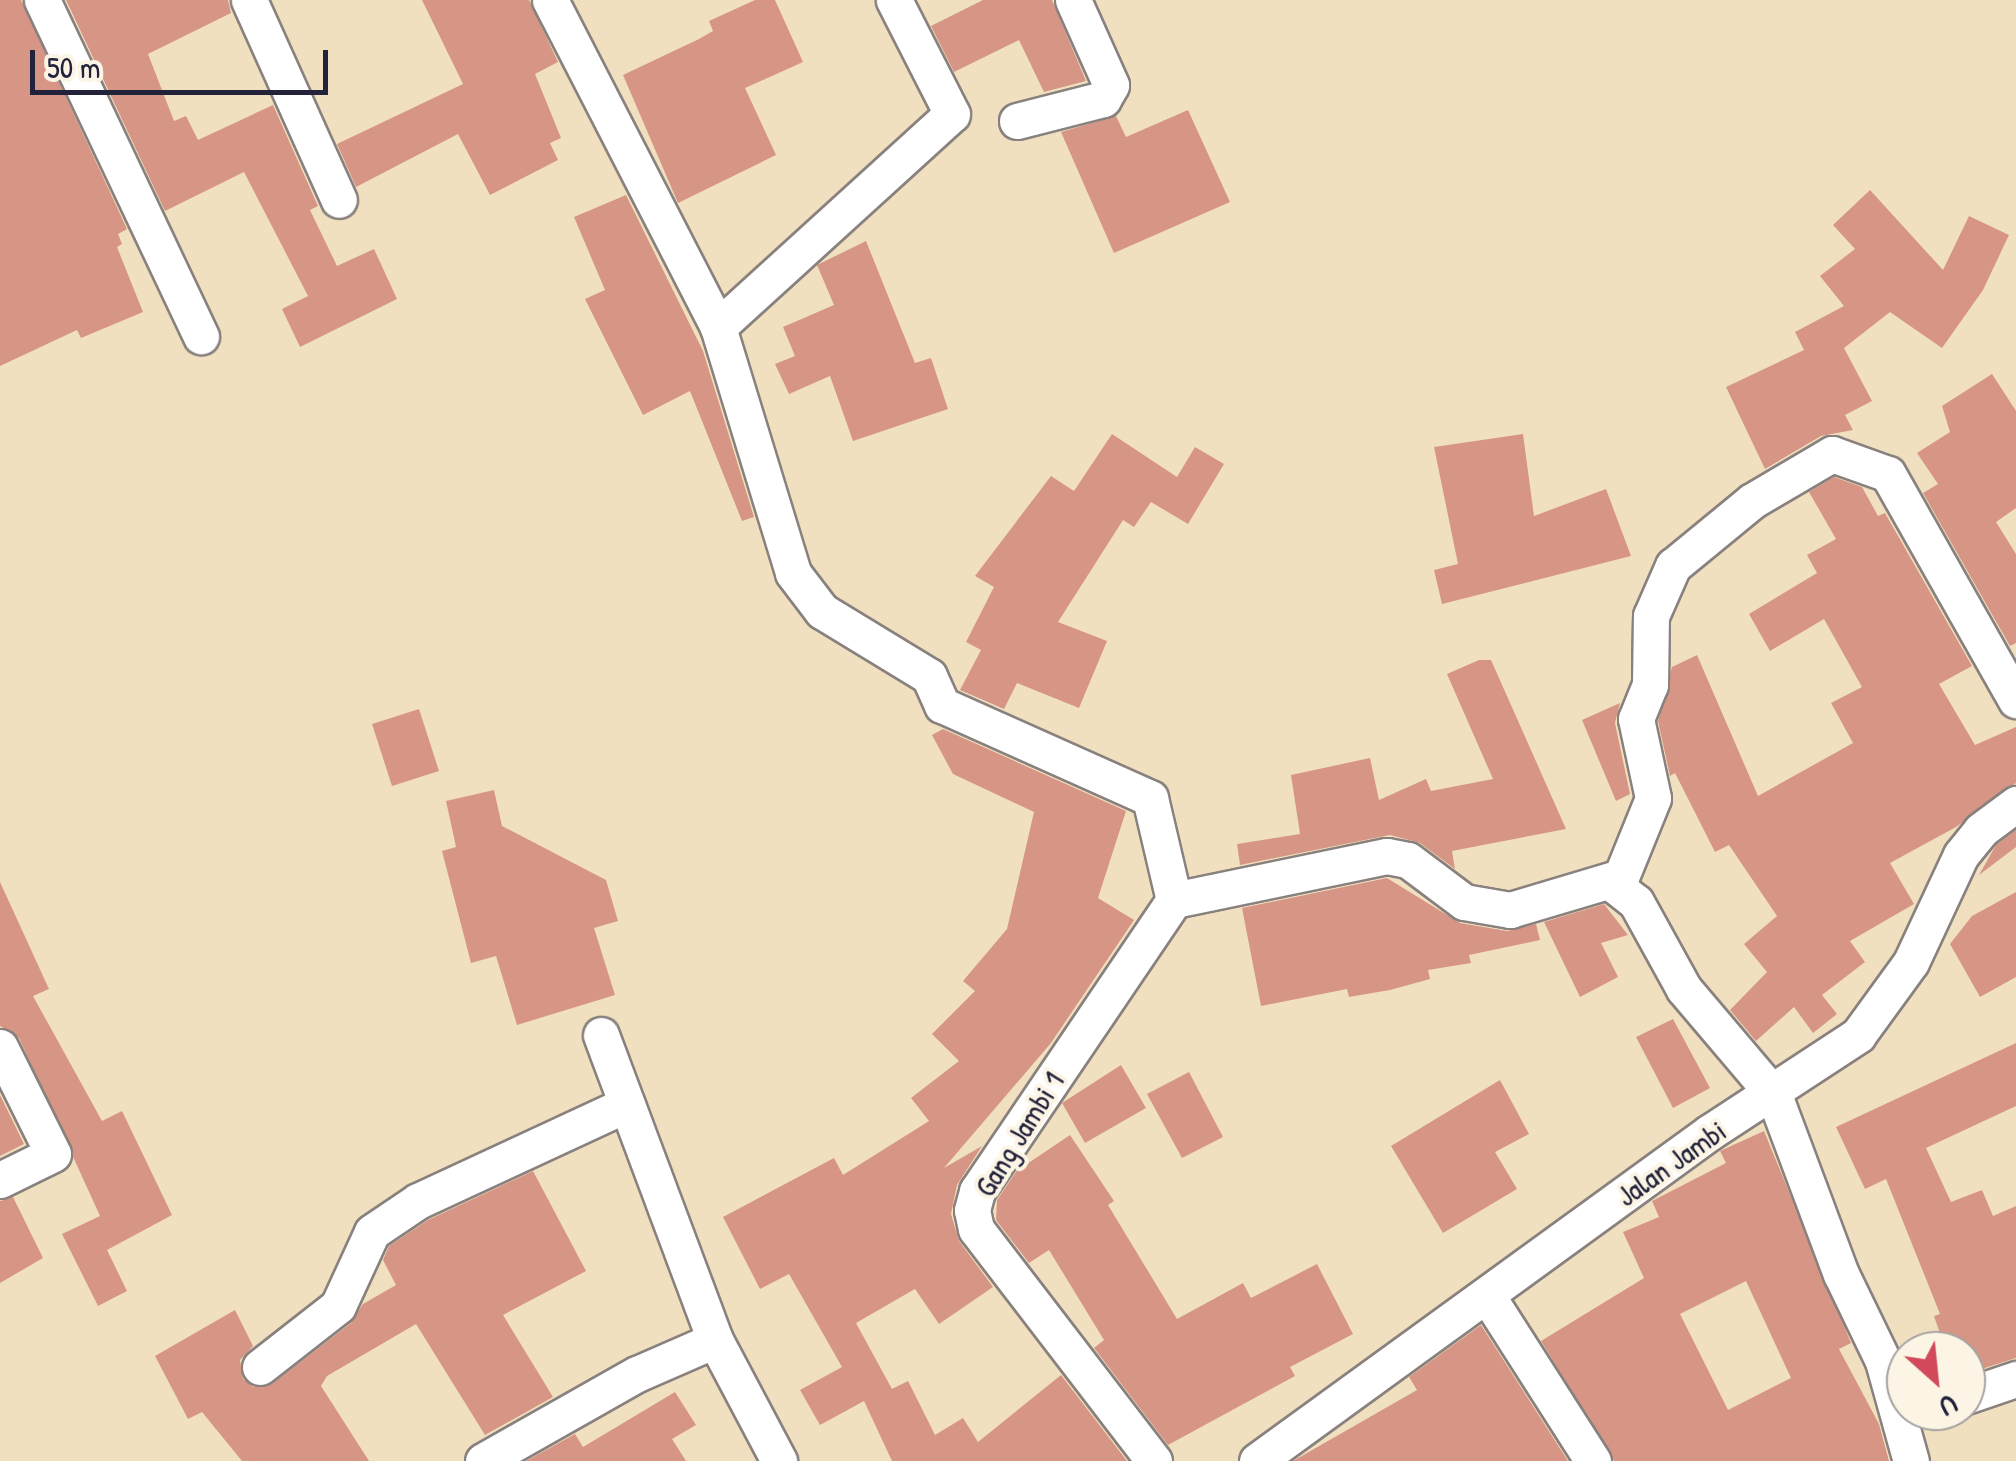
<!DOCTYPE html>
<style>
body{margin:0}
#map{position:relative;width:2016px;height:1461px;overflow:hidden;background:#f0e0c0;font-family:"Patrick Hand",sans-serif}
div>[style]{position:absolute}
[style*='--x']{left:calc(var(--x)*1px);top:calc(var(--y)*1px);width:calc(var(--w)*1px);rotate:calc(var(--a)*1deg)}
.building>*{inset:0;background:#d79685}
.roads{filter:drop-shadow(2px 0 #89817e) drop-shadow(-2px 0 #89817e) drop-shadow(0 2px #89817e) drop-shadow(0 -2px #89817e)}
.street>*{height:35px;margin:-17.5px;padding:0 17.5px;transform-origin:17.5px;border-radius:17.5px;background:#fff}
span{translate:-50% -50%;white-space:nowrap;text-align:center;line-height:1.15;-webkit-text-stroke:8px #fcf5e5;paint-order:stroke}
.street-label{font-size:30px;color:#22223b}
.north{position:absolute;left:1886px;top:1331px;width:100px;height:100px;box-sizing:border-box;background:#fcf5e5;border:2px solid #a5a1a1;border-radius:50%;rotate:153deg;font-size:28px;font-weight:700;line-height:40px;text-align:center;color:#22223b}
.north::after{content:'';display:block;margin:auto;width:35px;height:45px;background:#d1495b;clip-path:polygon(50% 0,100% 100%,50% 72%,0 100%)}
.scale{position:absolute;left:30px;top:50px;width:298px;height:45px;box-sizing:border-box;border:5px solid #22223b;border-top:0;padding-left:12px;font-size:30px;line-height:35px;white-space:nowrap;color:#22223b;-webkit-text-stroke:8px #fcf5e5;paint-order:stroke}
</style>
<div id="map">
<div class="building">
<i style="clip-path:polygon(0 0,21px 0,127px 229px,118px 234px,122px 244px,117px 247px,143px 312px,81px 338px,77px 330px,0 366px)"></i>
<i style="clip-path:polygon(66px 0,228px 0,231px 13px,148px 54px,174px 121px,186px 116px,198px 140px,273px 105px,318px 206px,310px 210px,337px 266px,374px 249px,397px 299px,300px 347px,282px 309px,308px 296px,244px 172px,165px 211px)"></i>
<i style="clip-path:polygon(422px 0,529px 0,558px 62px,535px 74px,561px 138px,550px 143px,558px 160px,490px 195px,458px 134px,356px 187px,337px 144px,463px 84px)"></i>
<i style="clip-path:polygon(755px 0,775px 0,803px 62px,745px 88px,776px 155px,678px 203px,623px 75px,699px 39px,713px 31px,709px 21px)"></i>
<i style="clip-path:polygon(983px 0,1052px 0,1086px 81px,1044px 92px,1019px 40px,954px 72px,931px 26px)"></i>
<i style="clip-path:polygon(1188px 110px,1230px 202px,1114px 253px,1061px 132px,1116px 116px,1126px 137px)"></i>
<i style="clip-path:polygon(1870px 190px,1943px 270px,1969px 216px,2009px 235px,1983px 290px,1942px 348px,1890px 312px,1844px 348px,1872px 401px,1845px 415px,1853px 430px,1821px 436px,1765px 469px,1726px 387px,1804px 350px,1795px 332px,1844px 306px,1820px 276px,1855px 249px,1833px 225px)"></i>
<i style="clip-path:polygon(626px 195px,703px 351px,754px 517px,742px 521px,690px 391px,643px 415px,585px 299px,605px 290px,574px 217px)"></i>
<i style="clip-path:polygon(866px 241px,915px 363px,931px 358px,948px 409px,853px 441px,830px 376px,789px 394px,775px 364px,795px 356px,783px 327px,834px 305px,817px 265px)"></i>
<i style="clip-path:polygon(1992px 374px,2016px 411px,2016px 508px,1996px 522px,2016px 554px,2016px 643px,2010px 646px,1923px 493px,1938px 484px,1917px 453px,1950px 432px,1942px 406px)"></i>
<i style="clip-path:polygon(1112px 434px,1177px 477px,1195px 447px,1224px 464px,1188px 524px,1151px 502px,1134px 527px,1123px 520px,1058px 622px,1107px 641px,1079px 708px,1017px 683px,1004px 709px,960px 690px,981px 650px,966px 642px,994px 587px,975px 576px,1051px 476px,1074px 491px)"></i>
<i style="clip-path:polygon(1523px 434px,1534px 516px,1606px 489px,1631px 556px,1442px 604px,1434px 570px,1458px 564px,1434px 447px)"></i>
<i style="clip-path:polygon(1834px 477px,1862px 487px,1878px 516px,1885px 513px,1972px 666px,1939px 684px,1975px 745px,2016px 727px,2016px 783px,1956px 827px,1890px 863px,1914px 904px,1850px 941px,1865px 962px,1822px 995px,1837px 1014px,1813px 1033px,1794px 1007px,1756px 1041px,1730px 1010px,1767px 972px,1744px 944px,1777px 916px,1729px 845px,1715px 852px,1675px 773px,1670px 776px,1658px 721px,1672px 667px,1697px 655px,1758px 796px,1853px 743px,1831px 703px,1862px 687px,1824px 619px,1770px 651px,1749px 614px,1817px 573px,1807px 555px,1836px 539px,1809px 492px)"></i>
<i style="clip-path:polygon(1479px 660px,1491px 660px,1566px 829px,1452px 851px,1455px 869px,1420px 843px,1390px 835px,1240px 865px,1237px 844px,1300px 834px,1291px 775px,1370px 758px,1379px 800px,1426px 779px,1431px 791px,1493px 779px,1447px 674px)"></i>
<i style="clip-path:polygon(1620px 703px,1615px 723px,1630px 794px,1616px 801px,1582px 720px)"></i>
<i style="clip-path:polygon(419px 709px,439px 771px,392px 786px,372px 724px)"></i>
<i style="clip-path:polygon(943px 729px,1126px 811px,1098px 898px,1134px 920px,1051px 1043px,944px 1168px,982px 1146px,957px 1185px,951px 1214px,959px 1241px,993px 1287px,939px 1324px,915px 1289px,856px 1323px,892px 1389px,908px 1381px,935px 1435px,963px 1418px,978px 1442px,1061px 1375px,1127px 1461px,892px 1461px,864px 1401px,820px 1425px,800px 1390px,842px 1367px,789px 1274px,760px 1289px,723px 1217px,834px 1158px,843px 1175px,929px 1121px,911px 1098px,959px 1061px,932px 1034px,975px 991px,963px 981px,1007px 929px,1034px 812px,953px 774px,932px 735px)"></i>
<i style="clip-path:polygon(494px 790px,502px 826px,606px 880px,618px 921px,594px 928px,615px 995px,517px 1025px,496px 956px,471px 963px,442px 851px,456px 847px,446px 801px)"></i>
<i style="clip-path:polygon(2016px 830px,2016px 847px,1979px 875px,1996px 845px)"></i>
<i style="clip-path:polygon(1387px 878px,1460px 923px,1507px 931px,1536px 924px,1540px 940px,1469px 955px,1471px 963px,1428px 970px,1430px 979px,1390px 990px,1349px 997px,1347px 989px,1261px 1006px,1242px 908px)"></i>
<i style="clip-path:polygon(0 882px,49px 989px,33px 996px,102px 1121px,122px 1111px,172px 1215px,107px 1250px,127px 1291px,98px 1306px,62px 1234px,100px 1216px,19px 1038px,0 1026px)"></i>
<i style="clip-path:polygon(2016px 892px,2016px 977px,1980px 997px,1950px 944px,1972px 916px)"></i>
<i style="clip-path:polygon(1604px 904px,1628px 935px,1601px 943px,1618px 977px,1580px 997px,1544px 922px)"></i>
<i style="clip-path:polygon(1673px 1019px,1710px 1088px,1673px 1108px,1636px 1037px)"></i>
<i style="clip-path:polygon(2016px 1043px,2016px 1106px,1926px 1148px,1951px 1202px,1982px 1190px,1993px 1216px,2016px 1206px,2016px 1358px,1966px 1374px,1966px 1351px,1946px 1351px,1934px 1316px,1940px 1314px,1886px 1179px,1865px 1189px,1836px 1127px)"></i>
<i style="clip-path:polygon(1121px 1065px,1146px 1108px,1085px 1143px,1062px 1103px)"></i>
<i style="clip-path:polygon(1189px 1072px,1223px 1137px,1182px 1158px,1147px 1094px)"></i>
<i style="clip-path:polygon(1500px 1080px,1529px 1134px,1495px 1152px,1517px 1189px,1443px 1233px,1391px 1146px)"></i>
<i style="clip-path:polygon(0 1095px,24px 1144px,0 1156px)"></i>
<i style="clip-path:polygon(evenodd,1764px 1131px,1851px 1343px,1839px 1349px,1879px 1424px,1889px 1461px,1614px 1461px,1541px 1341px,1644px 1278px,1623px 1232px,1659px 1217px,1652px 1201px,1726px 1163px,1720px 1151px,1764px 1131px,1746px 1281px,1791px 1378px,1728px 1410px,1680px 1314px,1746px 1281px)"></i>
<i style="clip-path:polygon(1070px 1135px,1114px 1201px,1108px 1205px,1177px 1319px,1243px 1283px,1251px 1298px,1317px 1264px,1353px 1334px,1290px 1367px,1295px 1376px,1168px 1445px,1094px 1348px,1104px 1340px,1049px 1250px,1029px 1263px,996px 1220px,997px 1200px,1024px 1160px,1027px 1164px)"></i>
<i style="clip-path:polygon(533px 1171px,586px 1271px,503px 1315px,553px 1397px,485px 1435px,416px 1324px,327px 1376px,321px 1386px,369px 1461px,242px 1461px,202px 1412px,188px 1419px,155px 1356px,235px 1310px,253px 1346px,240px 1360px,243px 1379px,253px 1387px,272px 1384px,351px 1323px,363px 1304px,396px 1285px,383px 1260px,389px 1246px,428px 1220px)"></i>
<i style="clip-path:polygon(13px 1197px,43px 1258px,0 1283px,0 1201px)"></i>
<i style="clip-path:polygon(1481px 1325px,1568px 1461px,1293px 1461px,1417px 1390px,1409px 1377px)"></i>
<i style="clip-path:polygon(675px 1392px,696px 1425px,672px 1439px,686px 1461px,526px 1461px,575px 1434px,583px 1447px)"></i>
</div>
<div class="roads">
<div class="street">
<i style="--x:42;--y:0;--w:372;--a:64.7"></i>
<i style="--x:249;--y:0;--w:219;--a:65.8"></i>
<i style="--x:550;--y:0;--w:368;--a:62.8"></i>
<i style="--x:718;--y:327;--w:257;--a:73"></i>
<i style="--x:793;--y:573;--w:48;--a:52.7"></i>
<i style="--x:822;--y:611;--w:125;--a:31.3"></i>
<i style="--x:929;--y:676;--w:32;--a:66"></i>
<i style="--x:942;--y:705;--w:228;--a:24.1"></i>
<i style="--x:1150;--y:798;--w:105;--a:76.8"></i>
<i style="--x:1017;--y:121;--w:89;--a:-14.3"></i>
<i style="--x:1103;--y:99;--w:16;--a:-60"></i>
<i style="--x:1111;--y:85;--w:93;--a:-114.1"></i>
<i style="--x:718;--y:327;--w:316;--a:-42.3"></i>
<i style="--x:952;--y:114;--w:128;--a:-117"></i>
<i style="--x:1609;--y:881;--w:34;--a:38"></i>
<i style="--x:1636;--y:902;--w:99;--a:61.1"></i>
<i style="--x:1684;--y:989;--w:139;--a:49.7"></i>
<i style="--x:1774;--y:1095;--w:191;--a:69.5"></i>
<i style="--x:1841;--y:1274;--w:97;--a:64.2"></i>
<i style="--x:1883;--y:1361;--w:104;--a:74.4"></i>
<i style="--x:1174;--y:900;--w:217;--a:-11.7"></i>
<i style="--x:1387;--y:856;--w:21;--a:11"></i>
<i style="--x:1408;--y:860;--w:70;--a:36.9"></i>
<i style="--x:1464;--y:902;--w:47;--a:9.9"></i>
<i style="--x:1510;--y:910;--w:116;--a:-16.6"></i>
<i style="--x:1621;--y:877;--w:85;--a:-67.9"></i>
<i style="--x:1653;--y:798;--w:81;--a:-102.1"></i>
<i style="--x:1636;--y:719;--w:37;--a:-68"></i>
<i style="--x:1650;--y:685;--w:69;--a:-89.2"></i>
<i style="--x:1651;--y:616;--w:55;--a:-66.3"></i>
<i style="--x:1673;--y:566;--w:102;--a:-39.4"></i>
<i style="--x:1752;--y:501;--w:93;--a:-30.4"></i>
<i style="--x:1832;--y:454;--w:59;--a:19.7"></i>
<i style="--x:1888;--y:474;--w:260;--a:60.5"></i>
<i style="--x:601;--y:1035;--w:326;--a:69.5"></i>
<i style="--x:715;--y:1340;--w:137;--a:62.1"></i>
<i style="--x:0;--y:1047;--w:119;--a:63.6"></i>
<i style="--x:53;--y:1154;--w:59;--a:153.9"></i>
<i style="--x:1488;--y:1297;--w:195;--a:57.4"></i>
<i style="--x:260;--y:1367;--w:99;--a:-38"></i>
<i style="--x:338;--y:1306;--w:81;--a:-65.3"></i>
<i style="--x:372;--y:1232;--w:55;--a:-34"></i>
<i style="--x:418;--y:1201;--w:230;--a:-24.9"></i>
<i style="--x:1966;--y:1396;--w:53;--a:-18.8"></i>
<i style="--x:483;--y:1461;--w:177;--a:-29.5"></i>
<i style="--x:637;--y:1374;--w:85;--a:-23.6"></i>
<i style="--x:1154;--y:1461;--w:292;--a:-127.5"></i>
<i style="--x:976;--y:1229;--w:19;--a:-102"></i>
<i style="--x:972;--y:1210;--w:20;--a:-75"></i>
<i style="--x:977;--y:1191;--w:351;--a:-55.9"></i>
<i style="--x:1257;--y:1461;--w:560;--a:-35.99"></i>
<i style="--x:1710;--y:1132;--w:177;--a:-33.2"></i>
<i style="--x:1858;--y:1035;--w:90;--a:-54"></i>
<i style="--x:1911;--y:962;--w:118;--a:-65"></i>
<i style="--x:1961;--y:855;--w:32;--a:-51"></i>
<i style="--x:1981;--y:830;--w:44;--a:-36.6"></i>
</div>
</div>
<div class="street-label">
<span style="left:1019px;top:1134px;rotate:-58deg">Gang Jambi 1</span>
<span style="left:1671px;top:1163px;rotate:-35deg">Jalan Jambi</span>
</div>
<div class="north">U</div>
<div class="scale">50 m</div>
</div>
